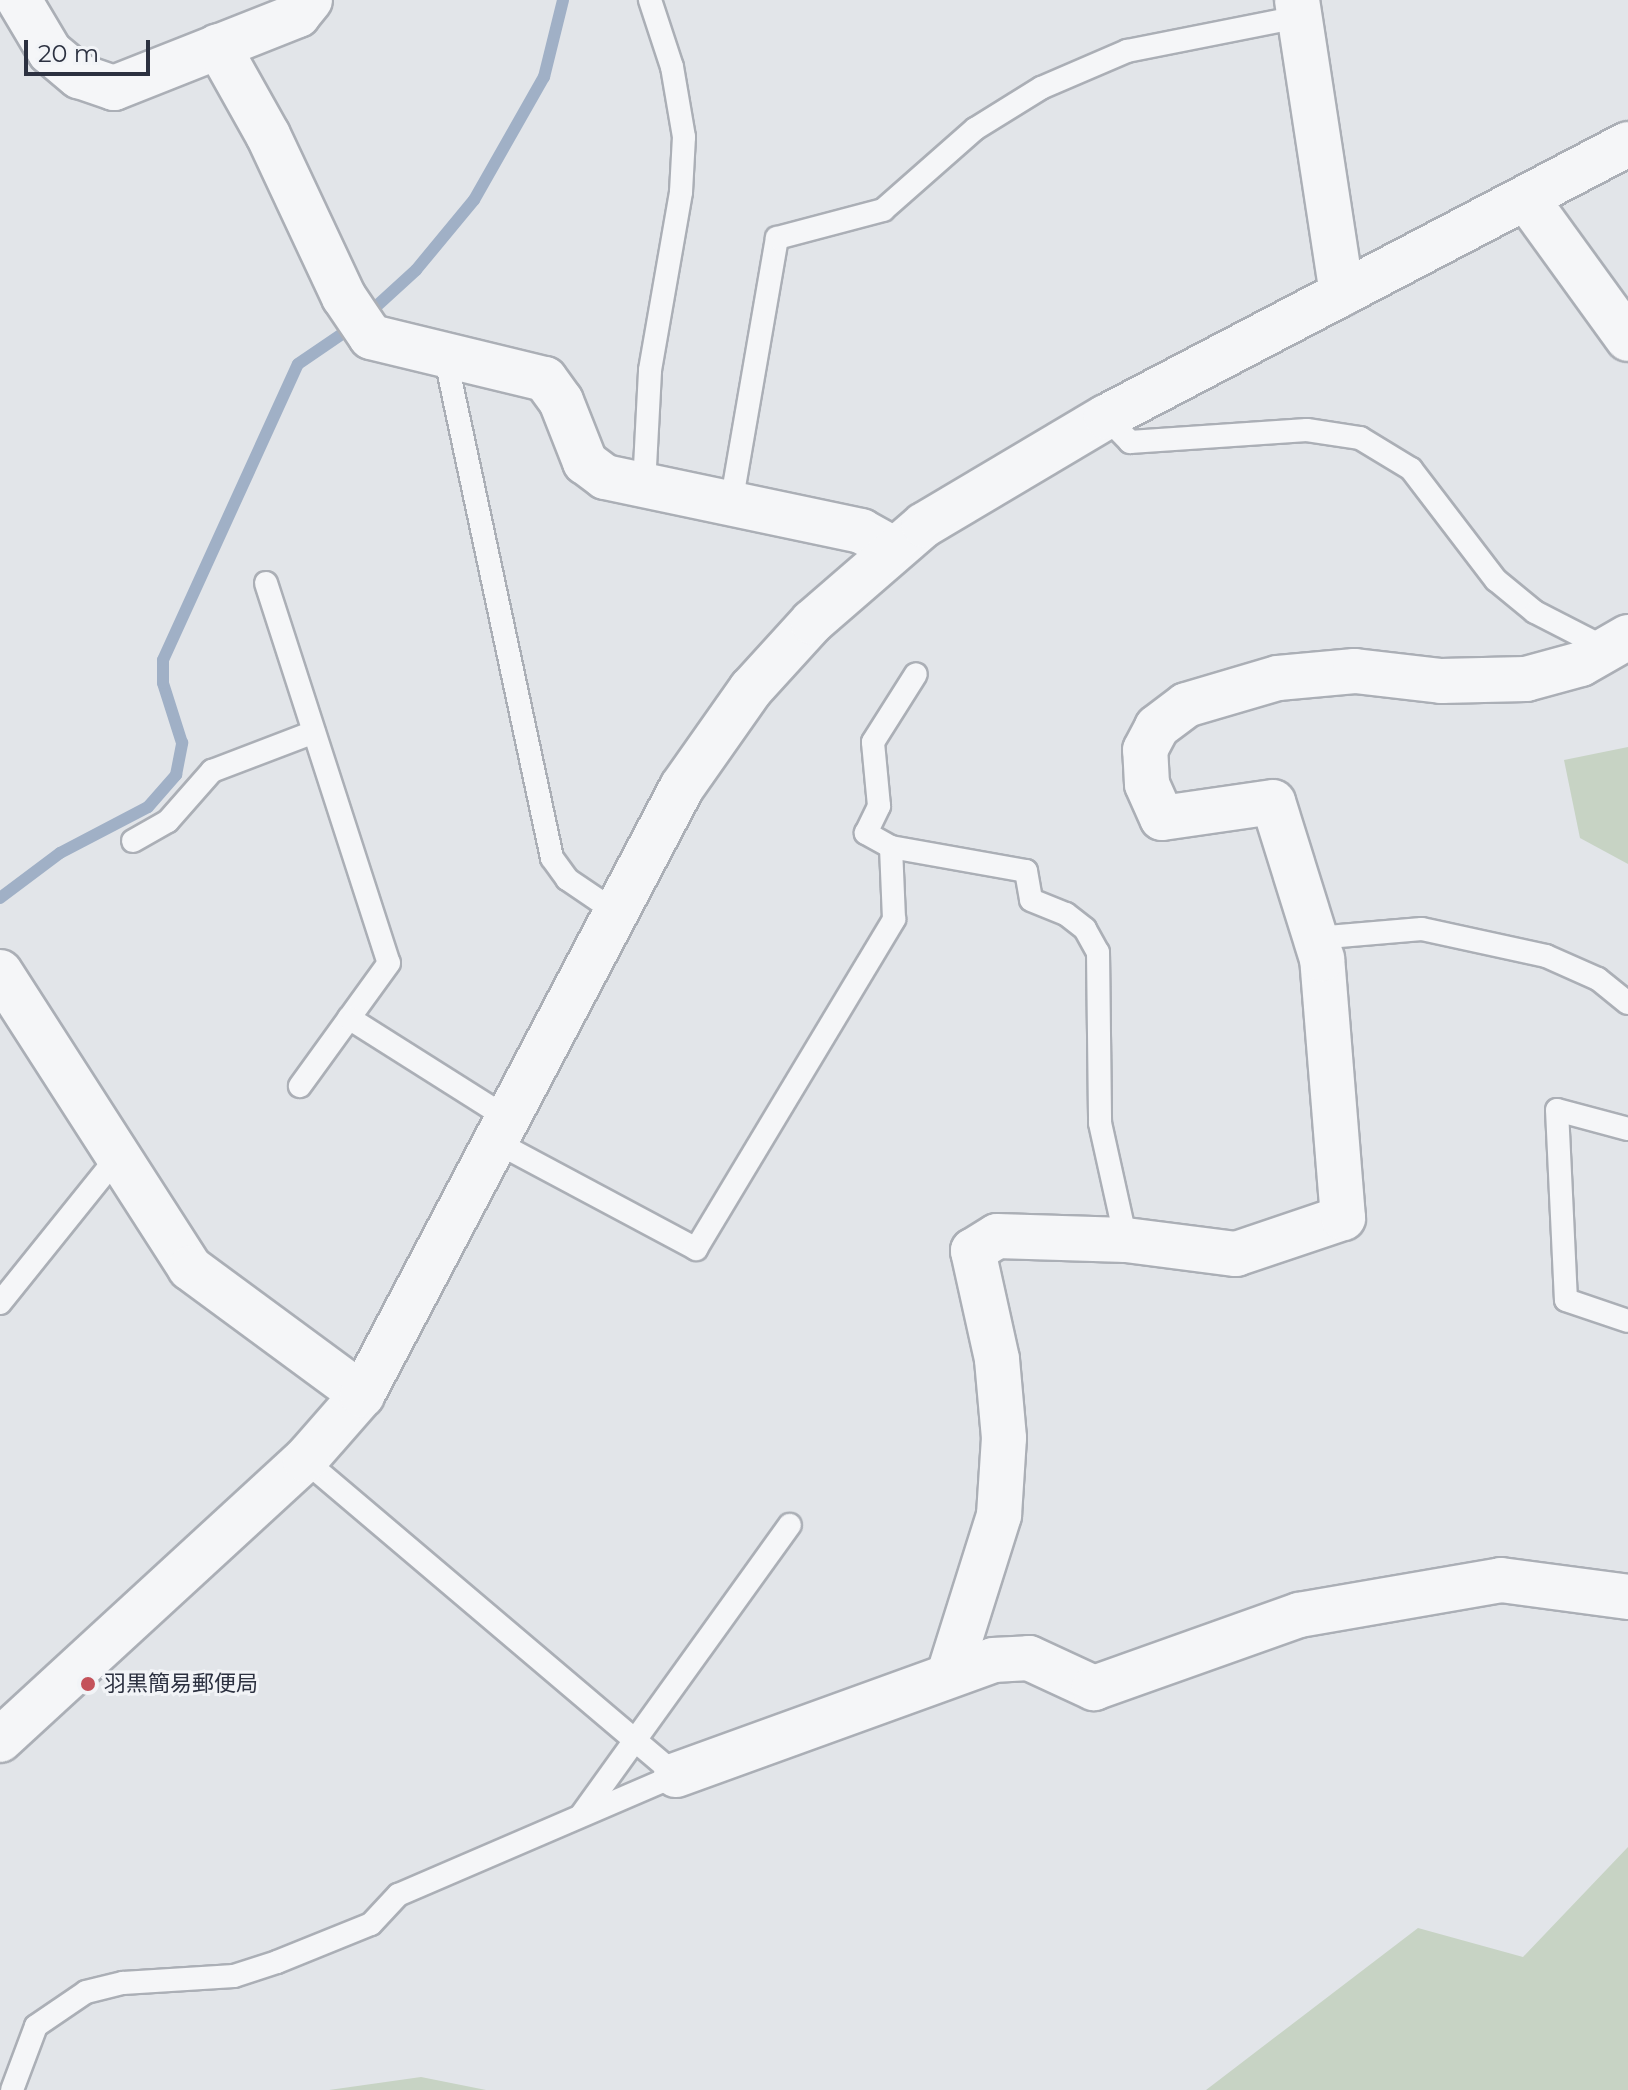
<!DOCTYPE html>
<meta charset="utf-8">
<style>
body{margin:0}
#map{position:relative;width:1628px;height:2090px;overflow:hidden;background:#e2e5e9;font-family:Montserrat,"Noto Sans JP",sans-serif}
div>[style]{position:absolute}
[style*='--x']{left:calc(var(--x)*1px);top:calc(var(--y)*1px);width:calc(var(--w)*1px);rotate:calc(var(--a)*1deg)}
.green>*{inset:0;background:#c7d3c4}
.stream>*{height:12px;margin:-6px;padding:0 6px;transform-origin:6px;border-radius:6px;background:#a0b0c6}
.roads{filter:drop-shadow(2px 0 #abafb6) drop-shadow(-2px 0 #abafb6) drop-shadow(0 2px #abafb6) drop-shadow(0 -2px #abafb6)}
.lane>*{height:22px;margin:-11px;padding:0 11px;transform-origin:11px;border-radius:11px;background:#f5f6f8}
.street>*{height:44px;margin:-22px;padding:0 22px;transform-origin:22px;border-radius:22px;background:#f5f6f8}
.dots>*{width:22px;height:22px;translate:-50% -50%;box-sizing:border-box;border:4px solid #f2f4f7;border-radius:50%}
span{translate:-50% -50%;white-space:nowrap;text-align:center;line-height:1.15;-webkit-text-stroke:6px #f2f4f7;paint-order:stroke}
.poi-label{font-size:22px;color:#2c3140}
.left{translate:0 -50%;text-align:left}
.scale{position:absolute;left:24px;top:40px;width:126px;height:36px;box-sizing:border-box;border:4px solid #2c3140;border-top:0;padding-left:10px;font-size:24px;line-height:28px;white-space:nowrap;color:#2c3140;-webkit-text-stroke:6px #f2f4f7;paint-order:stroke}
</style>
<div id="map">
<div class="green">
<i style="clip-path:polygon(1628px 747px,1628px 864px,1580px 838px,1564px 760px)"></i>
<i style="clip-path:polygon(1628px 1847px,1628px 2090px,1206px 2090px,1418px 1928px,1523px 1957px)"></i>
<i style="clip-path:polygon(421px 2077px,486px 2090px,329px 2090px)"></i>
</div>
<div class="stream">
<i style="--x:0;--y:898;--w:75;--a:-36.9"></i>
<i style="--x:60;--y:853;--w:99;--a:-27.6"></i>
<i style="--x:148;--y:807;--w:43;--a:-48.8"></i>
<i style="--x:176;--y:775;--w:33;--a:-79"></i>
<i style="--x:182;--y:743;--w:63;--a:-107.6"></i>
<i style="--x:163;--y:683;--w:23;--a:-90"></i>
<i style="--x:163;--y:660;--w:325;--a:-65.5"></i>
<i style="--x:298;--y:364;--w:73;--a:-34.3"></i>
<i style="--x:358;--y:323;--w:79;--a:-42.4"></i>
<i style="--x:416;--y:270;--w:91;--a:-50.4"></i>
<i style="--x:474;--y:200;--w:142;--a:-60.4"></i>
<i style="--x:544;--y:77;--w:79;--a:-76.1"></i>
</div>
<div class="roads">
<div class="lane">
<i style="--x:445;--y:355;--w:514;--a:77.99"></i>
<i style="--x:552;--y:858;--w:26;--a:54"></i>
<i style="--x:567;--y:879;--w:55;--a:34"></i>
<i style="--x:1106;--y:417;--w:35;--a:46"></i>
<i style="--x:1130;--y:442;--w:177;--a:-3.9"></i>
<i style="--x:1307;--y:430;--w:54;--a:8.6"></i>
<i style="--x:1360;--y:438;--w:60;--a:31.3"></i>
<i style="--x:1411;--y:469;--w:140;--a:52.6"></i>
<i style="--x:1496;--y:580;--w:50;--a:39.4"></i>
<i style="--x:1535;--y:612;--w:81;--a:27.2"></i>
<i style="--x:644;--y:486;--w:116;--a:-87"></i>
<i style="--x:650;--y:370;--w:181;--a:-80.1"></i>
<i style="--x:681;--y:192;--w:55;--a:-86.9"></i>
<i style="--x:684;--y:137;--w:71;--a:-99.7"></i>
<i style="--x:672;--y:67;--w:71;--a:-108.2"></i>
<i style="--x:731;--y:504;--w:270;--a:-80.2"></i>
<i style="--x:777;--y:238;--w:110;--a:-14.8"></i>
<i style="--x:883;--y:210;--w:123;--a:-41.4"></i>
<i style="--x:975;--y:129;--w:78;--a:-31.8"></i>
<i style="--x:1041;--y:88;--w:94;--a:-23.3"></i>
<i style="--x:1127;--y:51;--w:175;--a:-11.2"></i>
<i style="--x:266;--y:583;--w:399;--a:72.1"></i>
<i style="--x:389;--y:963;--w:152;--a:125.9"></i>
<i style="--x:133;--y:841;--w:40;--a:-29.7"></i>
<i style="--x:168;--y:821;--w:67;--a:-48.7"></i>
<i style="--x:212;--y:771;--w:109;--a:-20.9"></i>
<i style="--x:891;--y:847;--w:137;--a:10.1"></i>
<i style="--x:1026;--y:871;--w:29;--a:80"></i>
<i style="--x:1031;--y:900;--w:38;--a:22"></i>
<i style="--x:1066;--y:914;--w:24;--a:38"></i>
<i style="--x:1085;--y:929;--w:26;--a:61"></i>
<i style="--x:1098;--y:952;--w:171;--a:89.3"></i>
<i style="--x:1100;--y:1123;--w:120;--a:77.5"></i>
<i style="--x:1316;--y:938;--w:106;--a:-4.9"></i>
<i style="--x:1422;--y:929;--w:127;--a:12.3"></i>
<i style="--x:1546;--y:956;--w:57;--a:23.9"></i>
<i style="--x:1598;--y:979;--w:38;--a:39"></i>
<i style="--x:349;--y:1018;--w:189;--a:32.3"></i>
<i style="--x:1628;--y:1129;--w:73;--a:-165"></i>
<i style="--x:1557;--y:1110;--w:190;--a:87.3"></i>
<i style="--x:1566;--y:1300;--w:65;--a:18.7"></i>
<i style="--x:496;--y:1142;--w:227;--a:28.1"></i>
<i style="--x:696;--y:1249;--w:385;--a:-59"></i>
<i style="--x:894;--y:919;--w:72;--a:-92.4"></i>
<i style="--x:891;--y:847;--w:29;--a:-151"></i>
<i style="--x:866;--y:833;--w:30;--a:-64"></i>
<i style="--x:879;--y:806;--w:64;--a:-95.4"></i>
<i style="--x:873;--y:742;--w:80;--a:-57.7"></i>
<i style="--x:0;--y:1303;--w:189;--a:-51.2"></i>
<i style="--x:582;--y:1814;--w:356;--a:-54.3"></i>
<i style="--x:12;--y:2090;--w:68;--a:-69.4"></i>
<i style="--x:36;--y:2026;--w:60;--a:-34.2"></i>
<i style="--x:86;--y:1992;--w:38;--a:-14"></i>
<i style="--x:123;--y:1983;--w:111;--a:-3.6"></i>
<i style="--x:234;--y:1976;--w:45;--a:-18"></i>
<i style="--x:277;--y:1962;--w:101;--a:-22"></i>
<i style="--x:371;--y:1924;--w:40;--a:-47"></i>
<i style="--x:398;--y:1895;--w:303;--a:-23.3"></i>
<i style="--x:676;--y:1775;--w:487;--a:-139.7"></i>
</div>
<div class="street">
<i style="--x:19;--y:0;--w:61;--a:59.2"></i>
<i style="--x:50;--y:52;--w:38;--a:40"></i>
<i style="--x:79;--y:76;--w:37;--a:19"></i>
<i style="--x:114;--y:88;--w:198;--a:-21.6"></i>
<i style="--x:298;--y:15;--w:19;--a:-51"></i>
<i style="--x:1297;--y:0;--w:297;--a:81.3"></i>
<i style="--x:218;--y:46;--w:102;--a:60.7"></i>
<i style="--x:268;--y:135;--w:179;--a:64.9"></i>
<i style="--x:344;--y:297;--w:48;--a:56"></i>
<i style="--x:371;--y:337;--w:179;--a:13.6"></i>
<i style="--x:545;--y:379;--w:27;--a:54"></i>
<i style="--x:561;--y:401;--w:66;--a:68.5"></i>
<i style="--x:585;--y:462;--w:25;--a:37"></i>
<i style="--x:605;--y:477;--w:262;--a:11.9"></i>
<i style="--x:861;--y:531;--w:35;--a:29"></i>
<i style="--x:1526;--y:198;--w:174;--a:54.1"></i>
<i style="--x:0;--y:972;--w:352;--a:57.3"></i>
<i style="--x:190;--y:1268;--w:214;--a:36.4"></i>
<i style="--x:949;--y:1674;--w:167;--a:-72.5"></i>
<i style="--x:999;--y:1515;--w:77;--a:-86.3"></i>
<i style="--x:1004;--y:1438;--w:79;--a:-95.1"></i>
<i style="--x:997;--y:1359;--w:111;--a:-102.5"></i>
<i style="--x:973;--y:1251;--w:28;--a:-32"></i>
<i style="--x:997;--y:1236;--w:129;--a:1.8"></i>
<i style="--x:1126;--y:1240;--w:111;--a:7.3"></i>
<i style="--x:1236;--y:1254;--w:113;--a:-18.6"></i>
<i style="--x:1343;--y:1218;--w:260;--a:-94.6"></i>
<i style="--x:1322;--y:959;--w:164;--a:-107.3"></i>
<i style="--x:1273;--y:802;--w:112;--a:171.8"></i>
<i style="--x:1162;--y:818;--w:37;--a:-114"></i>
<i style="--x:1147;--y:784;--w:34;--a:-93"></i>
<i style="--x:1145;--y:750;--w:26;--a:-62"></i>
<i style="--x:1157;--y:727;--w:36;--a:-37"></i>
<i style="--x:1186;--y:705;--w:96;--a:-16.4"></i>
<i style="--x:1278;--y:678;--w:77;--a:-5.2"></i>
<i style="--x:1355;--y:671;--w:87;--a:6.6"></i>
<i style="--x:1441;--y:681;--w:85;--a:-1.3"></i>
<i style="--x:1526;--y:679;--w:57;--a:-15.3"></i>
<i style="--x:1581;--y:664;--w:54;--a:-29.9"></i>
<i style="--x:0;--y:1740;--w:414;--a:-42.6"></i>
<i style="--x:305;--y:1460;--w:86;--a:-48.8"></i>
<i style="--x:362;--y:1395;--w:687;--a:-62.24"></i>
<i style="--x:682;--y:787;--w:120;--a:-54.9"></i>
<i style="--x:751;--y:689;--w:91;--a:-47.7"></i>
<i style="--x:812;--y:622;--w:148;--a:-40.9"></i>
<i style="--x:924;--y:525;--w:212;--a:-30.7"></i>
<i style="--x:1106;--y:417;--w:589;--a:-27.61"></i>
<i style="--x:676;--y:1775;--w:337;--a:-19.9"></i>
<i style="--x:993;--y:1660;--w:36;--a:-3"></i>
<i style="--x:1029;--y:1658;--w:72;--a:24.8"></i>
<i style="--x:1094;--y:1688;--w:218;--a:-19.6"></i>
<i style="--x:1299;--y:1615;--w:205;--a:-9.8"></i>
<i style="--x:1501;--y:1580;--w:128;--a:7.6"></i>
</div>
</div>
<div class="dots">
<i style="left:88px;top:1684px;background:#c4525a"></i>
</div>
<div class="poi-label">
<span class="left" style="left:104px;top:1684px">羽黒簡易郵便局</span>
</div>
<div class="scale">20 m</div>
</div>
